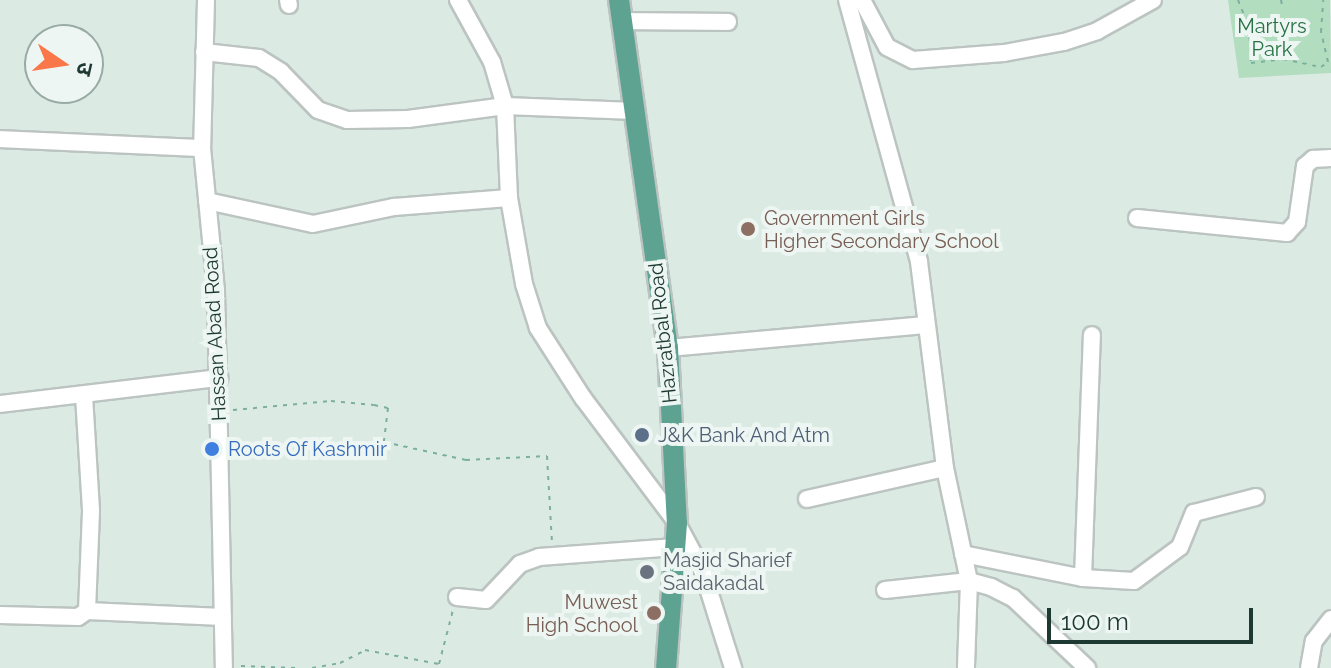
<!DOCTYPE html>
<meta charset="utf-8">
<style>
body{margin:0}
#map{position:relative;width:1331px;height:668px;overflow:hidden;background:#dceae4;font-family:Raleway,"Noto Sans Devanagari",sans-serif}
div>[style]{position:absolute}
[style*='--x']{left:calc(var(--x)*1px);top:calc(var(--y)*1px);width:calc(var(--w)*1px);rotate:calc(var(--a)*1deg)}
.green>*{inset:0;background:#b3ddbf}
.path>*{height:2px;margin-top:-1px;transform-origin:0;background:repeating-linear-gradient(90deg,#7baf9f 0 4px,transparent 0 10px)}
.roads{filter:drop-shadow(2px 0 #bcc4c2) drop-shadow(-2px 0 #bcc4c2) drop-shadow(0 2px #bcc4c2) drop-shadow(0 -2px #bcc4c2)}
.minor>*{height:16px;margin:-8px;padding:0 8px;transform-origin:8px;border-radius:8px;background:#fff}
.major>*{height:20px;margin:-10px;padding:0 10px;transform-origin:10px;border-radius:10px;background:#5ea291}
.dots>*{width:22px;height:22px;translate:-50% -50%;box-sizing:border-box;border:4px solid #edf6f2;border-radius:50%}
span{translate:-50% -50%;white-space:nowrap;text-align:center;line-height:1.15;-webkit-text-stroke:8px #edf6f2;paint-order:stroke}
.park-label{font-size:20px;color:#267244}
.education-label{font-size:20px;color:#785e54}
.left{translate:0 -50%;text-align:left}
.right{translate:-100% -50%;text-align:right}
.street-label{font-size:20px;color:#1e3932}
.service-label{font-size:20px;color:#4e5e75}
.shop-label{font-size:20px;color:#366cbe}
.worship-label{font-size:20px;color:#5b616d}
.north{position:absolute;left:24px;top:24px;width:80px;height:80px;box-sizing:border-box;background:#edf6f2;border:2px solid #9aaaa5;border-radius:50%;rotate:103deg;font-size:22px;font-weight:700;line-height:32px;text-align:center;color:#1e3932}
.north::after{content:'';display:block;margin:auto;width:28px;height:36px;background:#fa774a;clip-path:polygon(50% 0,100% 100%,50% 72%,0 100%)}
.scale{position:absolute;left:1047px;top:608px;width:206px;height:36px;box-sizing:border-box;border:4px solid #1e3932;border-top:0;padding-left:10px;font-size:24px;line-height:28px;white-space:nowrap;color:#1e3932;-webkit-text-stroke:6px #edf6f2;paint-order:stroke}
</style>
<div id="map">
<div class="green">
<i style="clip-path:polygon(1228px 0,1330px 0,1331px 73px,1239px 78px)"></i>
</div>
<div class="path">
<i style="--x:1238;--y:0;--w:29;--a:68"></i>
<i style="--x:1249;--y:27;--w:36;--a:87"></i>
<i style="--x:1251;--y:63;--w:32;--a:-7"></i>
<i style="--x:1283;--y:59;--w:39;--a:12"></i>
<i style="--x:1321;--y:67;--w:9;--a:-36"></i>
<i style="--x:1328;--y:62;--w:31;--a:-103"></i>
<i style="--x:1321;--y:32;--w:32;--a:-86"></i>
<i style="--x:1281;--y:0;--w:5;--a:79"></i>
<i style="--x:233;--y:410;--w:98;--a:-5.2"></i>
<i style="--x:331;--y:401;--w:43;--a:5.3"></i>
<i style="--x:374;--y:405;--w:14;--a:12"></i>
<i style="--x:388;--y:408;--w:34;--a:97"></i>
<i style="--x:384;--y:442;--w:84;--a:12.4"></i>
<i style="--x:466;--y:460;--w:81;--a:-2.8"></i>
<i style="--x:547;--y:456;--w:86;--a:86.7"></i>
<i style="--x:241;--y:666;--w:57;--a:2"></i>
<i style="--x:312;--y:668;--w:28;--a:-10"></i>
<i style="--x:340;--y:663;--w:28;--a:-27"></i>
<i style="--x:365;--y:650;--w:75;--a:10.7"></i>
<i style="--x:439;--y:664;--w:56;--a:-75.5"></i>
</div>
<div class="roads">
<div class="minor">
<i style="--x:206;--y:0;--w:148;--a:91.5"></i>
<i style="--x:202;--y:148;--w:145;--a:84.4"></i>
<i style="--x:216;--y:292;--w:376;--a:88.8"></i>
<i style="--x:288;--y:0;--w:5;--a:79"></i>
<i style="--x:458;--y:0;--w:71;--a:61.3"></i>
<i style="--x:492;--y:62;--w:46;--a:73.5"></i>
<i style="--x:505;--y:106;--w:92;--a:87.5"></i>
<i style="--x:509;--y:198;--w:87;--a:80.1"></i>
<i style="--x:524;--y:284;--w:46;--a:72.3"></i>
<i style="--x:538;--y:328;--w:83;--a:57.3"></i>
<i style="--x:583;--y:398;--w:156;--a:53.1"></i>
<i style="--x:677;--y:523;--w:55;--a:62"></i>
<i style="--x:703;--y:572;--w:101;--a:72.6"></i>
<i style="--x:847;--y:0;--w:272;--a:74.6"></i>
<i style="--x:919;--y:262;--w:208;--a:82.8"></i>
<i style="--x:945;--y:468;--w:116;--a:78"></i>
<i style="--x:969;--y:581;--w:87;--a:92"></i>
<i style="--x:862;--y:0;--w:53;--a:62"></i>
<i style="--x:887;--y:47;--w:29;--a:27"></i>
<i style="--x:913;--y:60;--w:91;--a:-4.4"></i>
<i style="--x:1004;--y:53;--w:61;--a:-10.4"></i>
<i style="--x:1064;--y:42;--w:35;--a:-18"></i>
<i style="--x:1097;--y:31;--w:64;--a:-29"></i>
<i style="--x:622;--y:21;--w:106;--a:0.5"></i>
<i style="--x:204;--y:52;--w:55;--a:6.2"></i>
<i style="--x:259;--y:58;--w:26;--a:32"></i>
<i style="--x:281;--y:72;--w:53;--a:45.8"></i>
<i style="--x:318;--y:110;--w:31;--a:19"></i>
<i style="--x:347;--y:120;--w:61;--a:-0.9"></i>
<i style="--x:408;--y:119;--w:98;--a:-7.6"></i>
<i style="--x:505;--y:106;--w:130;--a:2.2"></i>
<i style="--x:0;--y:139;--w:202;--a:2.6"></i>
<i style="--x:207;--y:201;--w:108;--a:12.2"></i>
<i style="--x:313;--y:224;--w:83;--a:-11.9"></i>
<i style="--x:394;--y:207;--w:115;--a:-4.5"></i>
<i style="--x:1137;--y:218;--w:151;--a:5.7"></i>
<i style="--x:1287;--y:233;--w:15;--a:-48"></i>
<i style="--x:1297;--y:222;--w:57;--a:-81.9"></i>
<i style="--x:1305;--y:166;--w:11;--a:-41"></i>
<i style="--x:1313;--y:159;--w:18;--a:-3"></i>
<i style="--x:668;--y:348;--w:259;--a:-5.1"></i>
<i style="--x:0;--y:404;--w:221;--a:-6.8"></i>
<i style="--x:807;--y:499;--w:141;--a:-12.7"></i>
<i style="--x:963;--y:554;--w:122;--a:11.3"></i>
<i style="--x:1083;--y:578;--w:51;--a:3.4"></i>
<i style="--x:1134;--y:581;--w:57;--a:-36.5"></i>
<i style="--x:1180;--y:547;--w:37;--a:-68"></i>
<i style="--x:1194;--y:513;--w:64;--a:-14.5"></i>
<i style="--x:1083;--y:578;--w:243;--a:-87.9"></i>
<i style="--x:885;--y:590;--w:84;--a:-6.1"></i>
<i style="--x:969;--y:581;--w:23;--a:15"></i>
<i style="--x:991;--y:587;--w:25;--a:27"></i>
<i style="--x:1013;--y:598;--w:102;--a:43.4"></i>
<i style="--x:457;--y:597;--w:29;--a:6"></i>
<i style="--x:486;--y:600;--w:50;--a:-46.6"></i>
<i style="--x:520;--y:564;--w:20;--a:-20"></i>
<i style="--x:539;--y:557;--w:137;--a:-4.2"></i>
<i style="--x:87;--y:611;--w:136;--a:2.5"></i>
<i style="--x:0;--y:615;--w:78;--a:1.5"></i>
<i style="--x:78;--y:617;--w:11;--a:-34"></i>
<i style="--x:87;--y:611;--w:101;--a:-87.7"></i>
<i style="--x:91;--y:510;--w:113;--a:-93.5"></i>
<i style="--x:1309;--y:668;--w:27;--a:-80"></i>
<i style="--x:1314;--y:641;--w:28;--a:-52"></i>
</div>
<div class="major">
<i style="--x:619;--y:0;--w:351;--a:82"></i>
<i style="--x:668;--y:348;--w:175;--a:87.1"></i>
<i style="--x:677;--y:523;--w:145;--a:94.3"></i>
</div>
</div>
<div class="dots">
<i style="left:748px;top:229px;background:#8d6e63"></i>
<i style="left:642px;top:435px;background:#5c6f8a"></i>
<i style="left:212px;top:449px;background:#3f7fe0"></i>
<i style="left:647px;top:572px;background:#6b7280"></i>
<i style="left:654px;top:613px;background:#8d6e63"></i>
</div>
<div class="park-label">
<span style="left:1272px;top:38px">Martyrs<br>Park</span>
</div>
<div class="education-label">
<span class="left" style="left:764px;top:230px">Government Girls<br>Higher Secondary School</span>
<span class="right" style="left:638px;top:614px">Muwest<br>High School</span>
</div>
<div class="street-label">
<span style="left:663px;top:333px;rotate:-96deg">Hazratbal Road</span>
<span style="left:215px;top:334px;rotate:-93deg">Hassan Abad Road</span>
</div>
<div class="service-label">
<span class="left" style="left:658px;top:435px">J&amp;K Bank And Atm</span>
</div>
<div class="shop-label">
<span class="left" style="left:228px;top:449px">Roots Of Kashmir</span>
</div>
<div class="worship-label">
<span class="left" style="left:663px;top:572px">Masjid Sharief<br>Saidakadal</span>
</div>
<div class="north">उ</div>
<div class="scale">100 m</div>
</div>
